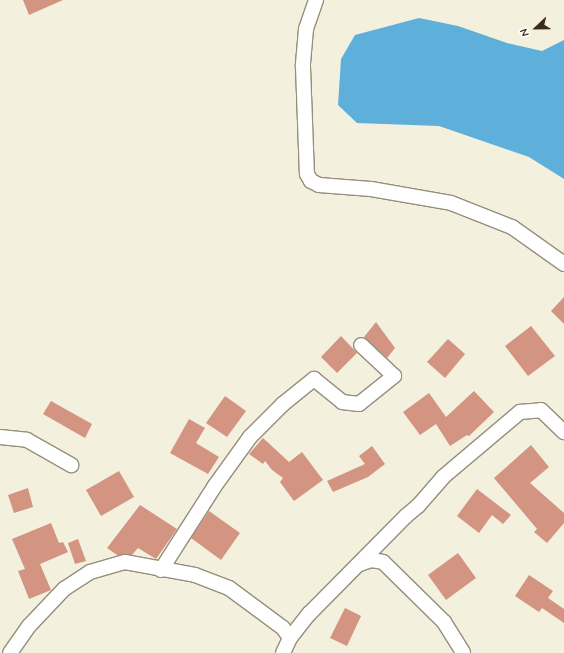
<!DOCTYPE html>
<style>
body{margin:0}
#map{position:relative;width:564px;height:653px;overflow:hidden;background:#f3f0de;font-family:Mynerve,sans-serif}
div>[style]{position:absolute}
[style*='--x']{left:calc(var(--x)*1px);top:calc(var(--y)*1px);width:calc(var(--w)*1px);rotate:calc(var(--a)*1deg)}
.water>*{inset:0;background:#5eafd9}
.building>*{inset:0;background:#d39482}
.roads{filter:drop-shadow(1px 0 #978d7e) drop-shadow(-1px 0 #978d7e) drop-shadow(0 1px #978d7e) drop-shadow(0 -1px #978d7e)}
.minor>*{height:14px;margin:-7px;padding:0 7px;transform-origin:7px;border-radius:7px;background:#fff}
span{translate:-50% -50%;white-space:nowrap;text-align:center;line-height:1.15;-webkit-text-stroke:4px #fff;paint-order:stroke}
.north{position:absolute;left:516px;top:8px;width:40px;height:40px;-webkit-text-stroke:3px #fff;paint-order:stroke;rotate:248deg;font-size:11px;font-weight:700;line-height:16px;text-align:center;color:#3b2a1e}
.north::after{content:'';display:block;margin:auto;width:14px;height:18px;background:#3b2a1e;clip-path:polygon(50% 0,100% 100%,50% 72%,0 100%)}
</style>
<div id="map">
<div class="water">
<i style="clip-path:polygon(419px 18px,458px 26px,507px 43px,542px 51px,564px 40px,564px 179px,529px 157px,439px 126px,357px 123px,338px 105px,341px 59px,355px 35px)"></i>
</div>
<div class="building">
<i style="clip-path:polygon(23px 0,63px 0,29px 15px)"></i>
<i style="clip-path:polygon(564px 297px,564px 324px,551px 311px)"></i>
<i style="clip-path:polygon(376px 322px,395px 348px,387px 358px,364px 337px)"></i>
<i style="clip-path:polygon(531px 326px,555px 356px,528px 376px,505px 346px)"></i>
<i style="clip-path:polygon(341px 336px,357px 353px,337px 373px,321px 357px)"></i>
<i style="clip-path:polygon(448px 339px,465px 354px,445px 378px,427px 362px)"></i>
<i style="clip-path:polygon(474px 391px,494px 412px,469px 436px,467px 435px,450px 446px,436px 424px,420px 435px,403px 412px,429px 393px,446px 417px)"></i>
<i style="clip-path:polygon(225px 396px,246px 411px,227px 437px,206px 423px)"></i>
<i style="clip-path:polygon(51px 401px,92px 424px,85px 438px,43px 414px)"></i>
<i style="clip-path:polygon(189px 419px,205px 428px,196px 443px,219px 457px,208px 474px,170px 453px)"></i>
<i style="clip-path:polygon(263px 438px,289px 462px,302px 452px,323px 480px,294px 501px,280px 482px,283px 478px,272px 470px,265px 461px,263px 464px,249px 454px)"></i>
<i style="clip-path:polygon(531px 445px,549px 467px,530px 483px,564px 513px,564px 523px,547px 543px,534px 532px,537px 529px,494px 478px)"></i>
<i style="clip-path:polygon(372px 446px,385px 464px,368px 477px,333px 492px,327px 481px,365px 464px,359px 456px)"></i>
<i style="clip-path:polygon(119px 471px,134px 497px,101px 516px,86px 490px)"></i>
<i style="clip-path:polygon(28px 488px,33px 507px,14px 513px,8px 495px)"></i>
<i style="clip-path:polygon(477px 489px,511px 515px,503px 524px,492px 515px,479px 533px,457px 516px)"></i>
<i style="clip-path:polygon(140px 505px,177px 529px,156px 559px,138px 548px,132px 555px,117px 555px,107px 548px)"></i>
<i style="clip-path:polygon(209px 511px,240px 533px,221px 560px,191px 538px)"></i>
<i style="clip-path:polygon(51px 523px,59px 543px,63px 542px,68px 552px,40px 564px,51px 590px,29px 599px,18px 571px,25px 569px,12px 539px)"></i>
<i style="clip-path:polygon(78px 539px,86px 561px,75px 564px,68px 543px)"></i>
<i style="clip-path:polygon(458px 553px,476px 578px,446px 600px,428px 575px)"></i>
<i style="clip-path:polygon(529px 575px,553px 591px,548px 598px,564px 609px,564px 623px,542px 608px,539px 612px,515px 596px)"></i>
<i style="clip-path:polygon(345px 608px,361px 616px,347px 646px,330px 638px)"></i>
</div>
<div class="roads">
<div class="minor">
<i style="--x:316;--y:0;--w:31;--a:109"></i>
<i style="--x:306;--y:29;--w:38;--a:95"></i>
<i style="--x:303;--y:67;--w:107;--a:87.9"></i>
<i style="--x:307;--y:174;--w:8;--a:60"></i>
<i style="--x:311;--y:181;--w:9;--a:27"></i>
<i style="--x:319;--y:185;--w:52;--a:4.4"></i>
<i style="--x:371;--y:189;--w:81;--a:9.9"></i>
<i style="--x:451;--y:203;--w:66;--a:21.5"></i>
<i style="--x:512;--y:227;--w:64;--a:35.4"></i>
<i style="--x:0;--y:437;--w:27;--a:6"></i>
<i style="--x:27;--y:440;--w:51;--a:29.6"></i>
<i style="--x:360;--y:564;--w:12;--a:-20"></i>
<i style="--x:371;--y:560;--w:12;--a:9"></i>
<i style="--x:383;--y:562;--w:86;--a:44.5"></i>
<i style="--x:444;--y:622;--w:36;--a:58"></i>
<i style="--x:161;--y:570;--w:98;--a:-57.4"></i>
<i style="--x:214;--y:487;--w:62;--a:-54.2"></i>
<i style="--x:250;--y:437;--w:47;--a:-45"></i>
<i style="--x:283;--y:404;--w:40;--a:-39"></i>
<i style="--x:314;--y:379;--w:36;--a:39"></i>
<i style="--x:342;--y:402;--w:17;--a:7"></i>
<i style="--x:359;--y:404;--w:45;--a:-38.7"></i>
<i style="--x:394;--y:376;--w:45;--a:-136.8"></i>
<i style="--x:10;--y:653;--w:33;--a:-55"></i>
<i style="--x:29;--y:626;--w:51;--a:-46.6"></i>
<i style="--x:64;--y:589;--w:31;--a:-33"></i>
<i style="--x:90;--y:572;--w:36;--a:-16"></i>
<i style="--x:125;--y:562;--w:71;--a:10.5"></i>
<i style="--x:195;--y:575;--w:36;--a:21"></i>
<i style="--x:229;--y:588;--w:67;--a:36.5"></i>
<i style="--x:283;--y:628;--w:12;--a:55"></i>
<i style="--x:283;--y:653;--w:17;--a:-65"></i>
<i style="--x:290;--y:638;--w:31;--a:-52"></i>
<i style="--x:309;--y:614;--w:138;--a:-45.3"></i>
<i style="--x:406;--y:516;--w:16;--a:-40"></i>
<i style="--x:418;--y:506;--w:38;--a:-49"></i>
<i style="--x:443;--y:477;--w:101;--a:-40.2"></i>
<i style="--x:520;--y:412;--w:21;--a:-5"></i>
<i style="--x:541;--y:410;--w:32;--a:44"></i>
</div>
</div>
<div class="north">N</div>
</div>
